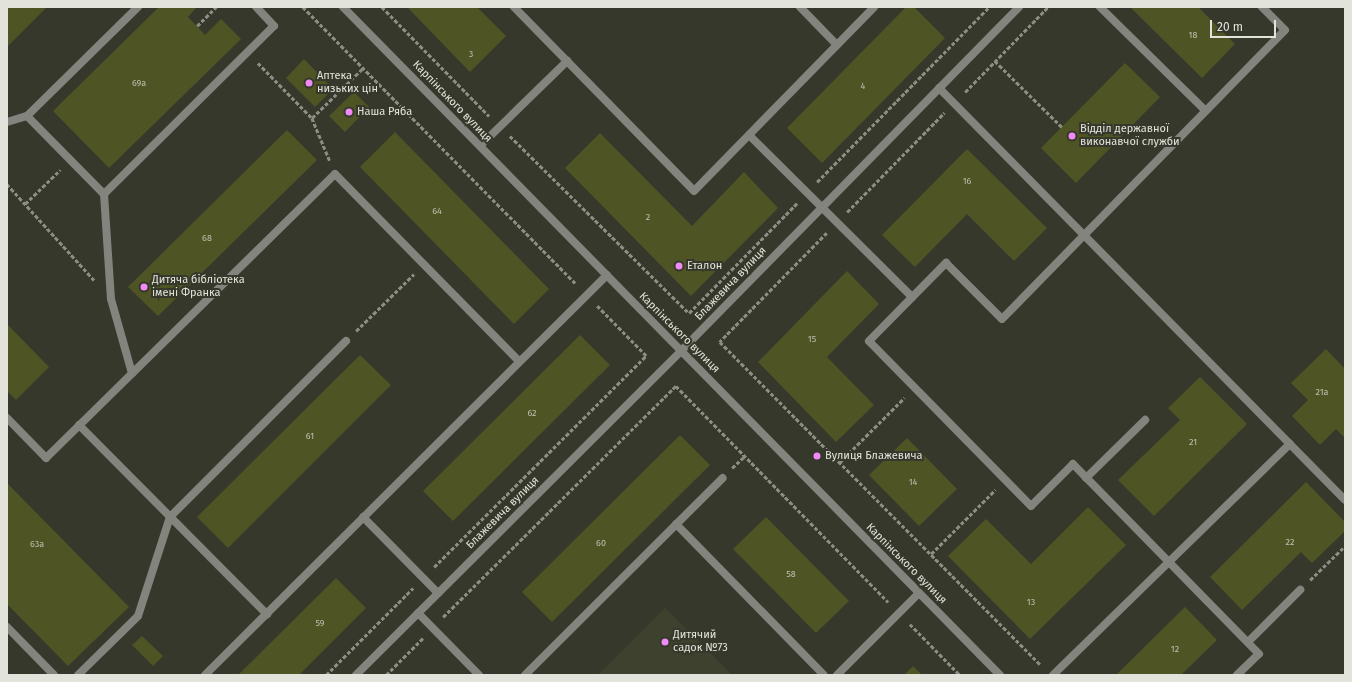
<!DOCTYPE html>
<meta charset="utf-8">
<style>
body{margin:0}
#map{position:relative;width:1352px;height:682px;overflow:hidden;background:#36382b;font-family:"Fira Sans",sans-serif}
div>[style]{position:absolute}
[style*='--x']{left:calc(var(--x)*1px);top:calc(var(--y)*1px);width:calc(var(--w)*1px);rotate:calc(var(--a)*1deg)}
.built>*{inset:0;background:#3e412d}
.building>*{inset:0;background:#4f5425}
.path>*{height:2.5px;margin-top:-1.25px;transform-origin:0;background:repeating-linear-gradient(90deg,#8c8e83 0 4px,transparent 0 6px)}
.service>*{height:8px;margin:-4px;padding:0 4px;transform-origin:4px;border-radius:4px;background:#83847d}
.minor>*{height:8px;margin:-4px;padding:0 4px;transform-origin:4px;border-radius:4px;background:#83847d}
.tertiary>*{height:8px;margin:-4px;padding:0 4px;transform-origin:4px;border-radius:4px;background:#83847d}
.dots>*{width:11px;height:11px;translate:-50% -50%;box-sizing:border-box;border:2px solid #36382b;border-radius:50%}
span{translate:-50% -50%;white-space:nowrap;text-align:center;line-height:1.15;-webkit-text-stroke:4px #36382b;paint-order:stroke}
.number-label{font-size:9px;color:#bdc0ae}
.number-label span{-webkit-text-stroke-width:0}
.poi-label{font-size:11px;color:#e2e4db}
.left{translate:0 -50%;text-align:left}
.street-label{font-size:11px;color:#e2e4db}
.frame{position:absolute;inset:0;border:8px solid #e2e4db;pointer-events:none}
.scale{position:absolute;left:1210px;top:20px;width:66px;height:18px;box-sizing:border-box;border:2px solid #e2e4db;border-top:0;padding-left:5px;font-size:12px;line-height:14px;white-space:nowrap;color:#e2e4db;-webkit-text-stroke:3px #36382b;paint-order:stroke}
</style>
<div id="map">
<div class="built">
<i style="clip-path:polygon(665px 608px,732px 675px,598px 675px)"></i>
</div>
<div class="building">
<i style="clip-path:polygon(7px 7px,47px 7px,7px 47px)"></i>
<i style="clip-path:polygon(159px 7px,197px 7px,188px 17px,205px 35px,221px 19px,241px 39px,109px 168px,53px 111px)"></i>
<i style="clip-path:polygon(407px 7px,477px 7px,506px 36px,470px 72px)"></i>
<i style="clip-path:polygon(906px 7px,914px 7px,945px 38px,822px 163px,787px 128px)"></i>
<i style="clip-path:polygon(1130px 7px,1198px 7px,1235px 44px,1202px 78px)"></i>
<i style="clip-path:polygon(304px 59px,333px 89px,315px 107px,286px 78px)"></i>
<i style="clip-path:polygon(1125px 63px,1160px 97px,1076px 183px,1041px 148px)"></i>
<i style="clip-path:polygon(354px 92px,369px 107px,345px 132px,329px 116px)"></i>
<i style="clip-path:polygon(287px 130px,317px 160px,158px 316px,128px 287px)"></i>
<i style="clip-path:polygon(395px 132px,549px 289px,514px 324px,360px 167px)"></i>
<i style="clip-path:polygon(600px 133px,692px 226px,744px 172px,778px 208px,691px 296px,565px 168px)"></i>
<i style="clip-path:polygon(967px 149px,1047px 228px,1014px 261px,967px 214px,915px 267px,882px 235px)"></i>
<i style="clip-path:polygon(847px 271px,879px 304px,827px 357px,874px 405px,836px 442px,758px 362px)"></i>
<i style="clip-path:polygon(7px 324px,49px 367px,16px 400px,7px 391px)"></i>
<i style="clip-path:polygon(580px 335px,610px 365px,453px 521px,423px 491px)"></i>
<i style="clip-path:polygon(1326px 349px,1345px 369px,1345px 438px,1336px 429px,1320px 445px,1292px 416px,1308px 400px,1291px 383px)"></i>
<i style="clip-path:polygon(360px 355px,391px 385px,228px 548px,197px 517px)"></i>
<i style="clip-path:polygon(1200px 377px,1247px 424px,1154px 516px,1118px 480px,1180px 420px,1168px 408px)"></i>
<i style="clip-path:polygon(680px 435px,710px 465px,552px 622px,522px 592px)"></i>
<i style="clip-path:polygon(907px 438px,957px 489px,919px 526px,869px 475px)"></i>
<i style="clip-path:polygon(1306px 482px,1345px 522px,1345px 531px,1312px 563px,1301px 552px,1242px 610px,1210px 577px)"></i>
<i style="clip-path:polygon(7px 483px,129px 607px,68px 666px,7px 604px)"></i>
<i style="clip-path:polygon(1088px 507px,1126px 545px,1030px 639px,948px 556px,986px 519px,1031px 564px)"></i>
<i style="clip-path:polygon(766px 517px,849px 601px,816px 633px,733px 549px)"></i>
<i style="clip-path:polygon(336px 578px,366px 608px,299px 675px,238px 675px)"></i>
<i style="clip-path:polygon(1185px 607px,1217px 640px,1181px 675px,1116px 675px)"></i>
<i style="clip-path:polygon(142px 636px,163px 656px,153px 666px,132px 645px)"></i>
<i style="clip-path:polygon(913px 666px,922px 675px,904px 675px)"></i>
</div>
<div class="path">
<i style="--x:303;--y:7;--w:389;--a:45.4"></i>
<i style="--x:382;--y:7;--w:153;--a:45.5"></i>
<i style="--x:197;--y:26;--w:27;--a:-45"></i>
<i style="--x:995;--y:61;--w:94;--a:44.6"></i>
<i style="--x:258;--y:63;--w:77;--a:45.5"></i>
<i style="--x:312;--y:118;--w:47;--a:67.3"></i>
<i style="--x:965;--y:92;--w:119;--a:-45.7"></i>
<i style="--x:312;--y:118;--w:71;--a:-44.4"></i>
<i style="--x:510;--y:136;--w:252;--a:44.7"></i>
<i style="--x:689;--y:313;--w:154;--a:-45.5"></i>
<i style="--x:817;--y:182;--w:245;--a:-45.5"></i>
<i style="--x:7;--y:184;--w:130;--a:47.8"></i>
<i style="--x:25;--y:204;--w:49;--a:-44.2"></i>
<i style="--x:847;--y:212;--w:139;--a:-45.6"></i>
<i style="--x:827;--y:233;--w:153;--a:134.5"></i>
<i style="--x:720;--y:342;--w:455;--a:45.2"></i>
<i style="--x:356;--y:331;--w:81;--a:-44.5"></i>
<i style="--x:840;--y:462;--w:91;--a:-45"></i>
<i style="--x:732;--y:468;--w:18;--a:-43"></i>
<i style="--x:931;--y:554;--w:91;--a:-45"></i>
<i style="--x:434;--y:567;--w:299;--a:-44.9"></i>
<i style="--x:646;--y:356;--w:71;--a:-134.4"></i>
<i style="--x:1310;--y:580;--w:49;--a:-44.2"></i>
<i style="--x:443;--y:617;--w:328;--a:-44.8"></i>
<i style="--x:676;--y:386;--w:303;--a:45.5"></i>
<i style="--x:910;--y:624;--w:71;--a:45.6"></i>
<i style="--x:326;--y:675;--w:123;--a:-45"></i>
<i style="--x:386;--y:675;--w:52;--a:-45"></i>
</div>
<div class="service">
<i style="--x:514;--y:7;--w:257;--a:45.6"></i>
<i style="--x:694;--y:191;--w:257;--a:-45.6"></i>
<i style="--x:800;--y:7;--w:53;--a:45.8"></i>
<i style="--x:1100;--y:7;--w:148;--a:44.5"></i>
<i style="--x:939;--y:88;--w:578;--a:45.42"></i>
<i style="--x:27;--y:116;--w:110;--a:45.4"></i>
<i style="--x:104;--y:194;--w:105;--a:86.2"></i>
<i style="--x:111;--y:299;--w:77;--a:74.2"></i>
<i style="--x:7;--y:122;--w:21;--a:-17"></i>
<i style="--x:27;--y:116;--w:156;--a:-44.5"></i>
<i style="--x:749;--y:135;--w:230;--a:44.8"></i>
<i style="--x:480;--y:146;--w:122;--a:-44.3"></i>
<i style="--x:104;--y:194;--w:239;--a:-44.7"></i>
<i style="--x:274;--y:26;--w:26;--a:-133"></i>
<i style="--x:7;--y:418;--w:56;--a:45.7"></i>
<i style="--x:46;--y:458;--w:405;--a:-44.5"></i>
<i style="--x:335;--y:174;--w:262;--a:45.5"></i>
<i style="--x:79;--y:425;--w:267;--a:45.2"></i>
<i style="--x:1086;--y:478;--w:83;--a:-44.5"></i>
<i style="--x:363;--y:517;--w:107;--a:45.4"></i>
<i style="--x:676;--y:524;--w:211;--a:45.6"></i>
<i style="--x:418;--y:613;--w:87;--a:45.5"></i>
<i style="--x:7;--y:627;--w:67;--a:45.6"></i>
<i style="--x:1248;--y:642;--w:74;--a:-45"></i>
<i style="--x:78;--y:675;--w:84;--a:-44.5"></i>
<i style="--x:138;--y:616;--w:104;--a:-72.1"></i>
<i style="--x:170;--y:517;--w:249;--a:-45"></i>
<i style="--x:205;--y:675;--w:567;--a:-44.86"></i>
<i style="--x:525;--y:675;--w:279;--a:-44.9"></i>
<i style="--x:837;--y:675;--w:116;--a:-45"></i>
<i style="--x:1053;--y:675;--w:331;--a:-44.3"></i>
<i style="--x:1237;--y:675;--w:30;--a:-44"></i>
<i style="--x:1259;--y:654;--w:266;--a:-134.4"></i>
<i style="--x:1073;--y:464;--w:59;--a:135"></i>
<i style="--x:1031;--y:506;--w:231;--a:-134.5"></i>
<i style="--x:869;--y:341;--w:110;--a:-45.4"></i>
<i style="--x:946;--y:263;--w:79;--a:45"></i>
<i style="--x:1002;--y:319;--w:404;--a:-45.6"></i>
<i style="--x:1285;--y:30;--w:33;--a:-135"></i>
</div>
<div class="minor">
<i style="--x:356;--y:675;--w:459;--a:-44.9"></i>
<i style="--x:681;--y:351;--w:482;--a:-45.5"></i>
</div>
<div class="tertiary">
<i style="--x:343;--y:7;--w:937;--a:45.48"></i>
</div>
<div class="dots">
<i style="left:309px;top:83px;background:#f08bf6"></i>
<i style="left:349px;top:112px;background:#f08bf6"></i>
<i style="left:1072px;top:136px;background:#f08bf6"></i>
<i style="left:679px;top:266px;background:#f08bf6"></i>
<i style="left:144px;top:287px;background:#f08bf6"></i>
<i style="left:817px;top:456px;background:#f08bf6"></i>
<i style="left:665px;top:642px;background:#f08bf6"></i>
</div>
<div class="number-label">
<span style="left:1193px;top:35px">18</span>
<span style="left:471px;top:54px">3</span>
<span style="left:139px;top:83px">69а</span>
<span style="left:863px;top:86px">4</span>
<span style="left:967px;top:181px">16</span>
<span style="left:437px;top:211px">64</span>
<span style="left:648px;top:217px">2</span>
<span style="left:207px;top:238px">68</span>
<span style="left:812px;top:339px">15</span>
<span style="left:1322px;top:392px">21а</span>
<span style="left:532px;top:413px">62</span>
<span style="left:310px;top:436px">61</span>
<span style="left:1193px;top:442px">21</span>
<span style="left:913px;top:482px">14</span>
<span style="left:1290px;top:542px">22</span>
<span style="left:601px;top:543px">60</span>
<span style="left:37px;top:544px">63а</span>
<span style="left:791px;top:574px">58</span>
<span style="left:1031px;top:602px">13</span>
<span style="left:320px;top:623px">59</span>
<span style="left:1175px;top:649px">12</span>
</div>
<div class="poi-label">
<span class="left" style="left:317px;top:83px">Аптека<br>низьких цін</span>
<span class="left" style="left:357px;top:112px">Наша Ряба</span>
<span class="left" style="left:1080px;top:136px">Відділ державної<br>виконавчої служби</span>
<span class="left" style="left:687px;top:266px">Еталон</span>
<span class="left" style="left:152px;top:287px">Дитяча бібліотека<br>імені Франка</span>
<span class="left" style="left:825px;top:456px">Вулиця Блажевича</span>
<span class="left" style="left:673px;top:642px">Дитячий<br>садок №73</span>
</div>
<div class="street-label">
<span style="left:452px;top:102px;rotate:46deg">Карпінського вулиця</span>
<span style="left:731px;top:284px;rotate:-46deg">Блажевича вулиця</span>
<span style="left:679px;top:333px;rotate:45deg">Карпінського вулиця</span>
<span style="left:503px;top:513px;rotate:-45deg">Блажевича вулиця</span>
<span style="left:906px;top:564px;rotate:45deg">Карпінського вулиця</span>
</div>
<div class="frame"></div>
<div class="scale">20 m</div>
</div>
